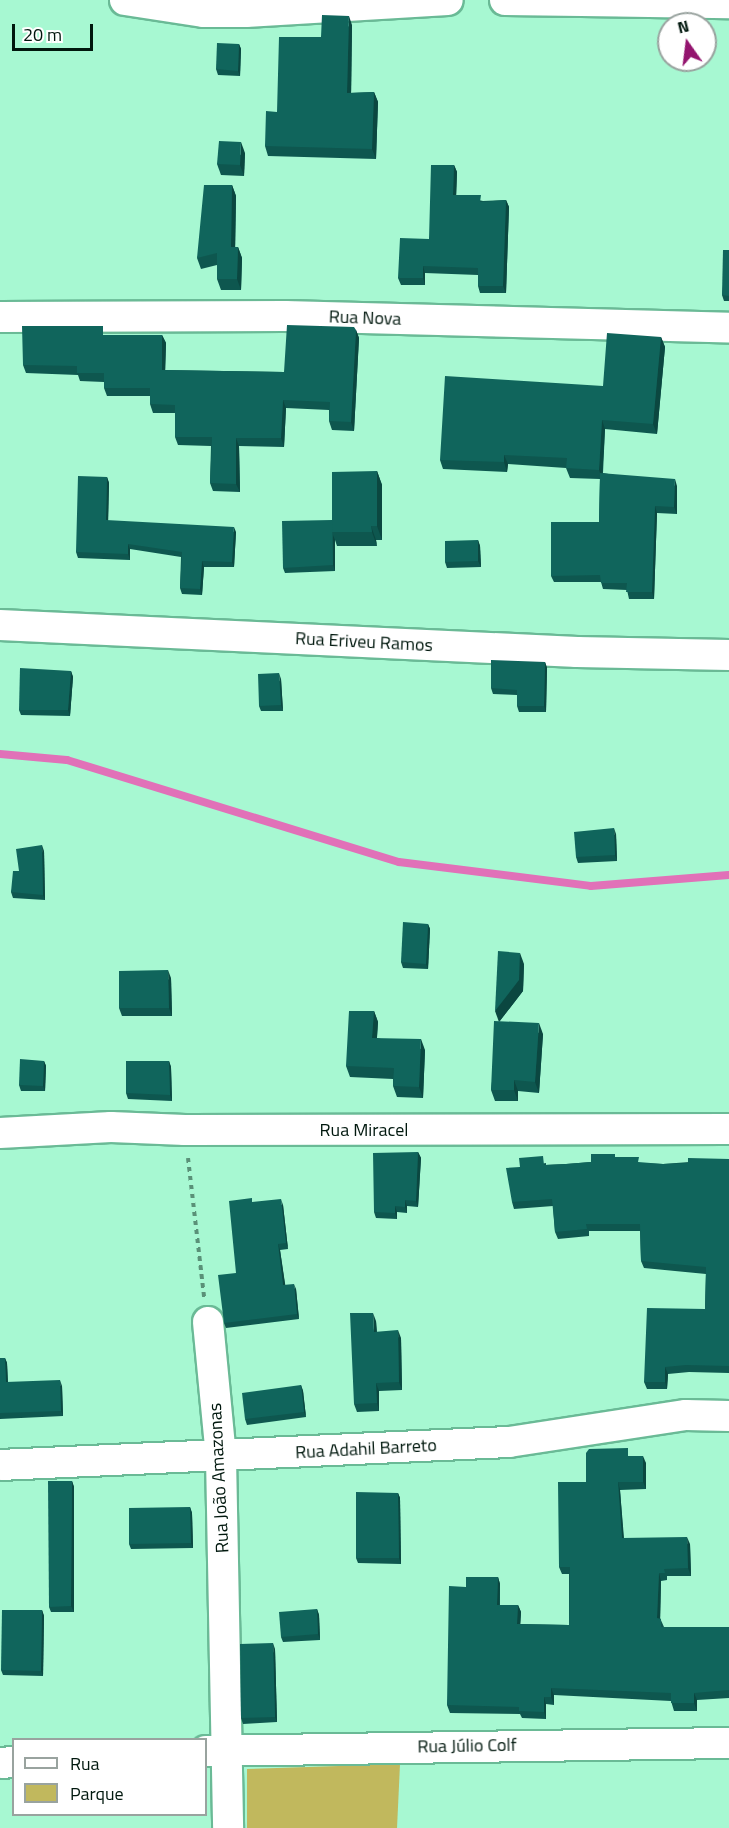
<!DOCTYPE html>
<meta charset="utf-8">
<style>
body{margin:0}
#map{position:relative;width:729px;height:1828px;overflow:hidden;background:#a7f8d2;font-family:"Titillium Web",sans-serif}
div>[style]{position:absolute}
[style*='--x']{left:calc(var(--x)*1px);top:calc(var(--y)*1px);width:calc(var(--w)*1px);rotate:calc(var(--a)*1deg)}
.green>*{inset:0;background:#c1b85d}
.stream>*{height:8px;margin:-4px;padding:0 4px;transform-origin:4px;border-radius:4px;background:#e171b8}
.path>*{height:4px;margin-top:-2px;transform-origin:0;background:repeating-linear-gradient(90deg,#5a9178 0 4.5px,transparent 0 9px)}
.roads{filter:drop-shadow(2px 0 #6aba96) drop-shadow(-2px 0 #6aba96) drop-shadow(0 2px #6aba96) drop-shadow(0 -2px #6aba96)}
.minor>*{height:30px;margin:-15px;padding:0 15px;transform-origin:15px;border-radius:15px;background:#fff}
.wall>*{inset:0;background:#0e574f}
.shaded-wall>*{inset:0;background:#0b4740}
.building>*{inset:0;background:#10655c}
span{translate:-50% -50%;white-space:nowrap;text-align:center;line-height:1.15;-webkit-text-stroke:6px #fff;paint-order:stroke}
.street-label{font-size:18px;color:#01180e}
.legend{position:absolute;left:12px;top:1738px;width:195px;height:78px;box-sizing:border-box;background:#fff;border:2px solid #99a39f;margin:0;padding:8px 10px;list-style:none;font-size:18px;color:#01180e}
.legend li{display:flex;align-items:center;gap:12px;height:30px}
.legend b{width:30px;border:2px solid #99a39f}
.north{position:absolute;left:657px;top:12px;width:60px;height:60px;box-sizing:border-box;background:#fff;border:2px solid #99a39f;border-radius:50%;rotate:346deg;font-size:16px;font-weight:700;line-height:24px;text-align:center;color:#01180e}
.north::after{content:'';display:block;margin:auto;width:21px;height:27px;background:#94156f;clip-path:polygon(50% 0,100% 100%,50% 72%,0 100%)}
.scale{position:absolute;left:12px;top:24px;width:81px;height:27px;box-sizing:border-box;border:3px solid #01180e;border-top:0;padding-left:8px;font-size:18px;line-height:21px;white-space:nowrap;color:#01180e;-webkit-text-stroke:4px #fff;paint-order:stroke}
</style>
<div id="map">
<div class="green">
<i style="clip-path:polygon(400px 1764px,397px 1828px,247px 1828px,247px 1769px)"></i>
</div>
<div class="stream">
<i style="--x:0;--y:754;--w:67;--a:5.1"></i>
<i style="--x:67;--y:760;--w:347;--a:17.1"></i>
<i style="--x:399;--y:862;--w:193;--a:7.1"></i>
<i style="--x:591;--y:886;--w:138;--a:-4.6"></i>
</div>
<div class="path">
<i style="--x:188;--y:1158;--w:140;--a:83.4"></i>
</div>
<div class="roads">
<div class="minor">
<i style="--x:125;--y:0;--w:79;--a:8.7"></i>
<i style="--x:203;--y:12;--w:43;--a:0"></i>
<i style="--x:246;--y:12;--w:202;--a:-3.4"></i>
<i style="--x:505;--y:0;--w:224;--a:0.8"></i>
<i style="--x:0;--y:317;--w:285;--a:-0.2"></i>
<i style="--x:285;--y:316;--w:444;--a:1.5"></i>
<i style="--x:0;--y:625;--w:578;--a:2.68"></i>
<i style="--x:577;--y:652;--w:152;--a:1.1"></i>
<i style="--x:0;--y:1133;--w:111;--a:-3.1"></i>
<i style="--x:111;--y:1127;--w:74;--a:2.3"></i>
<i style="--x:185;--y:1130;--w:544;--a:-0.11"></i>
<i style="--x:208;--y:1322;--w:136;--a:84.5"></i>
<i style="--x:221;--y:1457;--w:371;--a:88.9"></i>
<i style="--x:0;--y:1465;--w:510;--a:-2.59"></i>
<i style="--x:509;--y:1442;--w:179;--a:-8.7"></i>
<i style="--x:686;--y:1415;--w:43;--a:1.3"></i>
<i style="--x:206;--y:1751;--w:523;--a:-0.88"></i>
<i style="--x:0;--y:1763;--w:14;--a:-4"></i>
</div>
</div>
<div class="wall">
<i style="clip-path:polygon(352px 25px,351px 93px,374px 92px,378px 102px,376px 159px,268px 156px,265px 146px,277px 112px,321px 37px)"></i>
<i style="clip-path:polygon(239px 44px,241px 49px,240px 76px,218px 75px,216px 69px)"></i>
<i style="clip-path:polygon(245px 153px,244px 176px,221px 175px,217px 164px)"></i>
<i style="clip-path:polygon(454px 165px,457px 172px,456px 195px,483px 201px,506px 200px,509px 207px,506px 293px,480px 293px,478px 286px,478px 275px,425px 273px,425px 285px,401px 285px,398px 278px,429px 239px)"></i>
<i style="clip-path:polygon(232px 185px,236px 196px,235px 247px,238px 247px,242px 258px,241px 290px,221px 290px,217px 279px,217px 265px,201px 269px,197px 258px)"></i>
<i style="clip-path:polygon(729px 250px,729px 301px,724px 301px,722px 295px)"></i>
<i style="clip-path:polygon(356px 330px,359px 338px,354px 431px,332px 430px,329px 421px,329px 410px,286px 408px,284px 447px,239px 446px,240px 492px,213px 491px,210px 483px,211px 446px,178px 445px,175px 437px,175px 413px,153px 413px,150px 404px,150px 396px,107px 396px,104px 388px,104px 382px,80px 381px,78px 375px,26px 373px,23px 365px,106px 335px,162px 335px,166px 343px,165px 370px,284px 372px)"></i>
<i style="clip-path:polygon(661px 337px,665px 347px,657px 434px,605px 429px,603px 473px,677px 486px,677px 514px,657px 513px,654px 599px,629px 599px,627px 590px,603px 589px,601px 582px,554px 582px,551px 576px,599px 522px,600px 479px,570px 478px,566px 468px,508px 464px,507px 472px,443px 469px,440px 460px,603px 386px)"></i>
<i style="clip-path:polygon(377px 471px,382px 485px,382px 540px,376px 540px,377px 546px,337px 546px,335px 540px,335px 571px,285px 573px,283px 568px,332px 520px)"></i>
<i style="clip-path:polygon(107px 477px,109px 483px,108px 521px,236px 532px,234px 567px,204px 567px,202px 595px,182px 594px,180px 588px,181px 557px,130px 549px,130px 560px,78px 558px,76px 552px)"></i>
<i style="clip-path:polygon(478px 540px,480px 546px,481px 567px,447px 568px,445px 562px)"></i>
<i style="clip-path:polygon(545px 662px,547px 668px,546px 712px,519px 712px,517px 706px,517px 695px,493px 694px,491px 688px)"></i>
<i style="clip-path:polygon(71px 671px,73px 677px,70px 716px,21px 715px,19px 710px)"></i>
<i style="clip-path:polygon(281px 679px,283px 711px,261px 711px,259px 706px)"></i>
<i style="clip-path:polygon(616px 834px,617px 861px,578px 863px,576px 857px)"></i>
<i style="clip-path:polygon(44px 851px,45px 900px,13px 898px,11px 892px,19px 871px)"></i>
<i style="clip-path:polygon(428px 924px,430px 929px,428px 969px,403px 968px,401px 962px)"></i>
<i style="clip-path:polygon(524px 964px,523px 991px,499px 1022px,543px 1034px,539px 1093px,518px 1091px,518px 1101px,495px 1101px,491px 1090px,499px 1022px)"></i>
<i style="clip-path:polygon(171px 978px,172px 1016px,122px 1016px,119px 1008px)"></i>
<i style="clip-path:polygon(374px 1011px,378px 1022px,377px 1038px,425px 1050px,423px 1098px,397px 1097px,393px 1086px,393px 1079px,350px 1077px,346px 1066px)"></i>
<i style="clip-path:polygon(44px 1061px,46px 1066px,45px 1091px,21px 1091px,19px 1085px)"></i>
<i style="clip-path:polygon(169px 1061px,171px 1067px,172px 1101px,128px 1099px,126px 1093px)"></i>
<i style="clip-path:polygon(418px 1152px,421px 1158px,418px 1207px,407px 1206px,407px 1213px,397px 1212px,397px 1219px,376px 1218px,374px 1212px)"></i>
<i style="clip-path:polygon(616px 1157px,640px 1163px,663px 1164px,729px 1159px,729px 1373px,689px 1372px,668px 1374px,667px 1389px,647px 1389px,644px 1382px,705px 1309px,706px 1274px,644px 1268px,641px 1261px,640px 1231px,589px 1231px,589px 1236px,558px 1239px,555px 1232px,553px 1206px,514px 1209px,512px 1202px,520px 1167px,546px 1163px,546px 1165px,566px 1164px,591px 1162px)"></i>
<i style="clip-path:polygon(253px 1202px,283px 1205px,288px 1249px,280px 1250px,285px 1285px,296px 1289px,299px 1319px,226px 1328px,224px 1323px)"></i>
<i style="clip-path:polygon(376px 1321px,377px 1332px,401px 1338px,402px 1390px,379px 1391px,379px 1411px,357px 1412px,354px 1404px)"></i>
<i style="clip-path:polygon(0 1358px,5px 1358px,7px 1363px,8px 1382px,62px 1386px,63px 1416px,0 1419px)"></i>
<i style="clip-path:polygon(301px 1385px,303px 1391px,306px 1417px,247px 1425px,245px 1419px)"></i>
<i style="clip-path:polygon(630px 1456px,646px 1463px,646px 1489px,620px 1490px,624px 1538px,690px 1544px,691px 1576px,667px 1576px,667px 1580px,661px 1581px,660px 1618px,664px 1627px,729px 1627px,729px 1698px,697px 1700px,697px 1711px,674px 1711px,671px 1701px,554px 1695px,554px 1705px,546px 1704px,546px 1719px,522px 1718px,520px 1714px,450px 1713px,447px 1705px,466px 1587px,498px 1577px,500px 1584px,500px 1605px,518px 1605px,521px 1612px,520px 1624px,569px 1625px,569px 1574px,562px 1574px,559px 1567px,586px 1482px)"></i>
<i style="clip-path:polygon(72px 1481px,74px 1487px,74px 1612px,51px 1612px,49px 1607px)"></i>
<i style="clip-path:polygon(398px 1493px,400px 1498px,401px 1564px,358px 1563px,356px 1558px)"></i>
<i style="clip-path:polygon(190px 1507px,192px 1513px,193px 1548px,131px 1549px,129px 1544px)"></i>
<i style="clip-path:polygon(317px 1609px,319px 1615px,320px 1640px,283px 1642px,281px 1637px)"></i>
<i style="clip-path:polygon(42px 1610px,44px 1616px,43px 1676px,3px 1675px,1px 1670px)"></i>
<i style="clip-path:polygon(275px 1649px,277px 1722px,243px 1724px,241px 1718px)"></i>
</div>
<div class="shaded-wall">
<i style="clip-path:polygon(349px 16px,352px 25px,351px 103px,347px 93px)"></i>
<i style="clip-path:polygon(239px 44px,241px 49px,240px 76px,238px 71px)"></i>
<i style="clip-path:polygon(374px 92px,378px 102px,376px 159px,372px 149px)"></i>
<i style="clip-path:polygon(241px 142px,245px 153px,244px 176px,240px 165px)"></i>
<i style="clip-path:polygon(454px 165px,457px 172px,456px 202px,453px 195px)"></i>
<i style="clip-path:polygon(232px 185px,236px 196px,235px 258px,231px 247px)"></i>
<i style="clip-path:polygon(506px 200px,509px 207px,506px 293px,503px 286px)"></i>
<i style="clip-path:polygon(238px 247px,242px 258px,241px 290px,237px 279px)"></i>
<i style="clip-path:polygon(423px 266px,425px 273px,425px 285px,423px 278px)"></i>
<i style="clip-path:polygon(356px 330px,359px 338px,354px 431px,351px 422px)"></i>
<i style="clip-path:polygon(162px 335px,166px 343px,165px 378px,162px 370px)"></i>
<i style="clip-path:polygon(661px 337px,665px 347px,657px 434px,653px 424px)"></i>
<i style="clip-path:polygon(283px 400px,286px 408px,284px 447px,281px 438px)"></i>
<i style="clip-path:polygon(602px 420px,605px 429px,602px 479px,599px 470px)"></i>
<i style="clip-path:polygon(236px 438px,239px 446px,240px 492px,236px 484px)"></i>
<i style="clip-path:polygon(504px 455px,508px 464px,507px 472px,504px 462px)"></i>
<i style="clip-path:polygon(377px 471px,382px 485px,382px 540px,377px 526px)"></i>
<i style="clip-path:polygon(107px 477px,109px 483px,108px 526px,106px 520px)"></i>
<i style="clip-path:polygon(675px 479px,677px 486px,677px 514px,674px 507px)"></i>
<i style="clip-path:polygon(655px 506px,657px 513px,654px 599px,652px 592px)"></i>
<i style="clip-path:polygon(371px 526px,376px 540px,377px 546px,372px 532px)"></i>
<i style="clip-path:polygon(234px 527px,236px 532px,234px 567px,232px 562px)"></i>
<i style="clip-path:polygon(333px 535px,335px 540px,335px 571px,333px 565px)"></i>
<i style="clip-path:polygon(478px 540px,480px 546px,481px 567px,478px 561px)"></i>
<i style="clip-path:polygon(128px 544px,130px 549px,130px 560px,128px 554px)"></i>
<i style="clip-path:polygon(202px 561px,204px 567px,202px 595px,200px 589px)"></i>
<i style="clip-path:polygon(545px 662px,547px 668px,546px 712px,544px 706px)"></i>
<i style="clip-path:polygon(71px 671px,73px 677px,70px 716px,68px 710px)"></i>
<i style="clip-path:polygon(279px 673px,281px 679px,283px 711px,281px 705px)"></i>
<i style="clip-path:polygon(614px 828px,616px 834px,617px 861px,615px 855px)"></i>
<i style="clip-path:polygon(42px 845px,44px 851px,45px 900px,43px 895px)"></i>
<i style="clip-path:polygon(428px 924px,430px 929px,428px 969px,426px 964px)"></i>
<i style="clip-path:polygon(520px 953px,524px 964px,523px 991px,499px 1022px,495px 1011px)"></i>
<i style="clip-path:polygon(168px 970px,171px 978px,172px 1016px,169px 1008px)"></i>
<i style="clip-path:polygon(374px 1011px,378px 1022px,376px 1049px,372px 1038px)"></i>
<i style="clip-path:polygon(539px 1023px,543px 1034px,539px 1093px,535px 1082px)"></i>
<i style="clip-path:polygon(421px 1039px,425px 1050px,423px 1098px,419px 1087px)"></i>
<i style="clip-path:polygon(44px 1061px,46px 1066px,45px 1091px,43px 1086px)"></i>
<i style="clip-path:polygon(169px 1061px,171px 1067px,172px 1101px,170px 1095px)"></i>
<i style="clip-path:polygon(514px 1080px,518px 1091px,518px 1101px,514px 1090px)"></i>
<i style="clip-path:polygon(418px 1152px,421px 1158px,418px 1207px,416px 1201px)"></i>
<i style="clip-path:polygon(281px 1199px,283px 1205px,288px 1249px,286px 1243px)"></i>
<i style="clip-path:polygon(405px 1200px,407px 1206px,407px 1213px,405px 1207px)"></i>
<i style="clip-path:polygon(395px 1206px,397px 1212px,397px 1219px,395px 1213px)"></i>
<i style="clip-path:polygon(278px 1244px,280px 1250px,286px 1290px,283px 1285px)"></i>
<i style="clip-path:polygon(294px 1284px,296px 1289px,299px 1319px,297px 1314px)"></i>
<i style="clip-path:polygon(373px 1313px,376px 1321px,377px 1340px,374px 1332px)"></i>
<i style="clip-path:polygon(398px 1330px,401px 1338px,402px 1390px,399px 1382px)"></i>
<i style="clip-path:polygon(5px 1358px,7px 1363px,8px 1387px,6px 1382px)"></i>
<i style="clip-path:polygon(665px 1367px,668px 1374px,667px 1389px,665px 1382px)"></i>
<i style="clip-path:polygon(60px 1380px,62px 1386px,63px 1416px,61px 1411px)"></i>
<i style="clip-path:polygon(376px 1383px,379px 1391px,379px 1411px,377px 1403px)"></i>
<i style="clip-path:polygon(301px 1385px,303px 1391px,306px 1417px,304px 1412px)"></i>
<i style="clip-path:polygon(643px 1456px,646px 1463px,646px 1489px,643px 1482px)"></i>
<i style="clip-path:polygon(72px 1481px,74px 1487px,74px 1612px,71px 1606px)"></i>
<i style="clip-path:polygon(618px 1482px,620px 1490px,624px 1545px,622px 1538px)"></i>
<i style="clip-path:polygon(398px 1493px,400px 1498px,401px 1564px,399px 1558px)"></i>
<i style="clip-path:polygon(190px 1507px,192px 1513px,193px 1548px,191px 1543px)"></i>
<i style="clip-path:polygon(687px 1537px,690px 1544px,691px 1576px,688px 1568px)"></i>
<i style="clip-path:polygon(659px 1573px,661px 1581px,660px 1626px,657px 1618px)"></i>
<i style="clip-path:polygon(498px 1577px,500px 1584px,499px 1612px,497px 1605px)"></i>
<i style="clip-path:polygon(518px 1605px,521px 1612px,520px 1632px,517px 1624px)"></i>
<i style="clip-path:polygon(317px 1609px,319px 1615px,320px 1640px,318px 1634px)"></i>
<i style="clip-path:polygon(42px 1610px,44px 1616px,43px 1676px,41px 1671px)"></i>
<i style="clip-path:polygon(273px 1643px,275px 1649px,277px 1722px,275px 1717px)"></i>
<i style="clip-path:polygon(551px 1688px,554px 1695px,554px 1705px,551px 1697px)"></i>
<i style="clip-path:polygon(694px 1693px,697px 1700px,697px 1711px,694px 1703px)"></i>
<i style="clip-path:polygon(544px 1697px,546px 1704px,546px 1719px,544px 1712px)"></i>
</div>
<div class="building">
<i style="clip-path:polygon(322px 15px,349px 16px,347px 93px,374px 92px,372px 149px,265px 146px,266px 111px,277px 112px,279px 37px,321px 37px)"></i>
<i style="clip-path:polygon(217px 43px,239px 44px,238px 71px,216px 69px)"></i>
<i style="clip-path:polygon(219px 141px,241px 142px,240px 165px,217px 164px)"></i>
<i style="clip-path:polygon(431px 165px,454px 165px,453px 195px,481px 195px,480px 202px,506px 200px,503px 286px,478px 286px,478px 268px,423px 266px,423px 278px,398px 278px,400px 238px,429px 239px)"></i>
<i style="clip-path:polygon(204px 185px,232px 185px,231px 247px,238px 247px,237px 279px,217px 279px,217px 253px,197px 258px)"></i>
<i style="clip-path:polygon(723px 250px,729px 250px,729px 296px,722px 295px)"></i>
<i style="clip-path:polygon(287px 325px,354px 327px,356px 330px,351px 422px,329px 421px,330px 402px,283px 400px,281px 438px,236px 438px,236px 484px,210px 483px,212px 437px,175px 437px,175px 405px,150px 404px,150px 388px,104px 388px,104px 373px,77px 373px,77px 366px,23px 365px,22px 326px,103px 326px,103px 335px,162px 335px,162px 370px,284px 372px)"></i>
<i style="clip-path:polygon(607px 333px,661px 337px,653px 424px,602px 420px,599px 470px,566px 468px,567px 458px,504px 455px,504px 462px,440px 460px,445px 376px,603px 386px)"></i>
<i style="clip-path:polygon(377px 471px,377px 526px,371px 526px,372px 532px,332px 532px,332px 472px)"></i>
<i style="clip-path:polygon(600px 473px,675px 479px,674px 507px,655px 506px,652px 592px,626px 592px,627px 583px,601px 583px,600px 575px,551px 576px,551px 522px,599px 522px)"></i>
<i style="clip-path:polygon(78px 476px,107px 477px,106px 520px,234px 527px,232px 562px,202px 561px,200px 589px,180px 588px,182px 552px,128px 544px,128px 554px,76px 552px)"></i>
<i style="clip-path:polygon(332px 520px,333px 565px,283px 568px,282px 521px)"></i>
<i style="clip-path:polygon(478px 540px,478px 561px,445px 562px,445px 541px)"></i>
<i style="clip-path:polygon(491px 660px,545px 662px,544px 706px,517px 706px,517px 690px,491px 688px)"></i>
<i style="clip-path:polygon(20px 668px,71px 671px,68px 710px,19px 710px)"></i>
<i style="clip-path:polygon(279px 673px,281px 705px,259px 706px,258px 674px)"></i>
<i style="clip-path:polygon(614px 828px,615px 855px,576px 857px,574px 832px)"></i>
<i style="clip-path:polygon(42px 845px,43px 895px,11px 892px,13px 871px,19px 871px,16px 849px)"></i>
<i style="clip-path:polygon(403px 922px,428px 924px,426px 964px,401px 962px)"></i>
<i style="clip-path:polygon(498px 951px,520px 953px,519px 980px,495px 1011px)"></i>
<i style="clip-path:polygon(168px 970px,169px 1008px,119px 1008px,119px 971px)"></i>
<i style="clip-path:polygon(349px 1011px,374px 1011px,372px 1038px,421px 1039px,419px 1087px,393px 1086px,394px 1068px,346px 1066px)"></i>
<i style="clip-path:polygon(494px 1021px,539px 1023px,535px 1082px,514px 1080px,514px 1090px,491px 1090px)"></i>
<i style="clip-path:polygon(20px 1059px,44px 1061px,43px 1086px,19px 1085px)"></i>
<i style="clip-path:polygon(126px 1061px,169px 1061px,170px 1095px,126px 1093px)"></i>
<i style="clip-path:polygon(418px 1152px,416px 1201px,405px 1200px,405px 1207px,395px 1206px,395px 1213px,374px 1212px,373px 1153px)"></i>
<i style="clip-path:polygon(591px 1154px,615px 1154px,615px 1157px,639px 1157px,638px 1162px,663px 1164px,688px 1163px,688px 1158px,729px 1159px,729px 1366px,686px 1365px,665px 1367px,665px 1382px,644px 1382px,647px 1308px,705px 1309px,706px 1267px,641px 1261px,640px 1224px,586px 1224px,587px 1229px,555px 1232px,552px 1199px,512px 1202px,506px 1168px,520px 1167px,519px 1158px,543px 1156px,544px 1165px,566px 1164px,591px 1162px)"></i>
<i style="clip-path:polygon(252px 1198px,252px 1202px,281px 1199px,286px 1243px,278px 1244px,283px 1285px,294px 1284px,297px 1314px,224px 1323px,218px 1275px,236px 1273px,229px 1201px)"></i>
<i style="clip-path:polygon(350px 1313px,373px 1313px,374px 1332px,398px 1330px,399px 1382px,376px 1383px,377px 1403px,354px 1404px)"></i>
<i style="clip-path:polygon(0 1358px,5px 1358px,6px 1382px,60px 1380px,61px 1411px,0 1413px)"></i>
<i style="clip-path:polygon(301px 1385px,304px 1412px,245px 1419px,242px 1393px)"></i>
<i style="clip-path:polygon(628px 1448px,628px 1456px,643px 1456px,643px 1482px,618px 1482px,622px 1538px,687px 1537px,688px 1568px,664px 1569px,665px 1573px,659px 1573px,657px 1618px,661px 1619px,661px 1627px,729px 1627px,729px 1690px,694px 1693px,694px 1703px,671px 1703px,671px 1693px,551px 1688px,551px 1697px,544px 1697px,544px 1712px,519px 1711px,519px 1707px,447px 1705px,449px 1586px,466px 1587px,466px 1577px,498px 1577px,497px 1605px,518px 1605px,517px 1624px,569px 1625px,570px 1567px,559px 1567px,558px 1482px,586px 1482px,586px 1453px,589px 1449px)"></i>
<i style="clip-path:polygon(48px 1481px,72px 1481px,71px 1606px,49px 1607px)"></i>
<i style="clip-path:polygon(356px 1492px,398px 1493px,399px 1558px,356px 1558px)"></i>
<i style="clip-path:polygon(190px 1507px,191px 1543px,129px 1544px,129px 1508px)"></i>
<i style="clip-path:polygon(317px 1609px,318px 1634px,281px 1637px,279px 1612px)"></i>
<i style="clip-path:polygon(2px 1610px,42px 1610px,41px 1671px,1px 1670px)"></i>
<i style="clip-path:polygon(273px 1643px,275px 1717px,241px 1718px,240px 1644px)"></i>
</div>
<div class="street-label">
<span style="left:365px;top:318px;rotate:2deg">Rua Nova</span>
<span style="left:364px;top:642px;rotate:3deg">Rua Eriveu Ramos</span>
<span style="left:364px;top:1130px">Rua Miracel</span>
<span style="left:366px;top:1449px;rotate:-3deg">Rua Adahil Barreto</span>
<span style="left:219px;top:1478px;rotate:-93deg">Rua João Amazonas</span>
<span style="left:467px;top:1746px;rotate:-1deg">Rua Júlio Colf</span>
</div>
<ul class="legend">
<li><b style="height:8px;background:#fff"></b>Rua</li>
<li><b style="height:16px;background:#c1b85d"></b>Parque</li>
</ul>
<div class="north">N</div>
<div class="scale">20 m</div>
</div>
